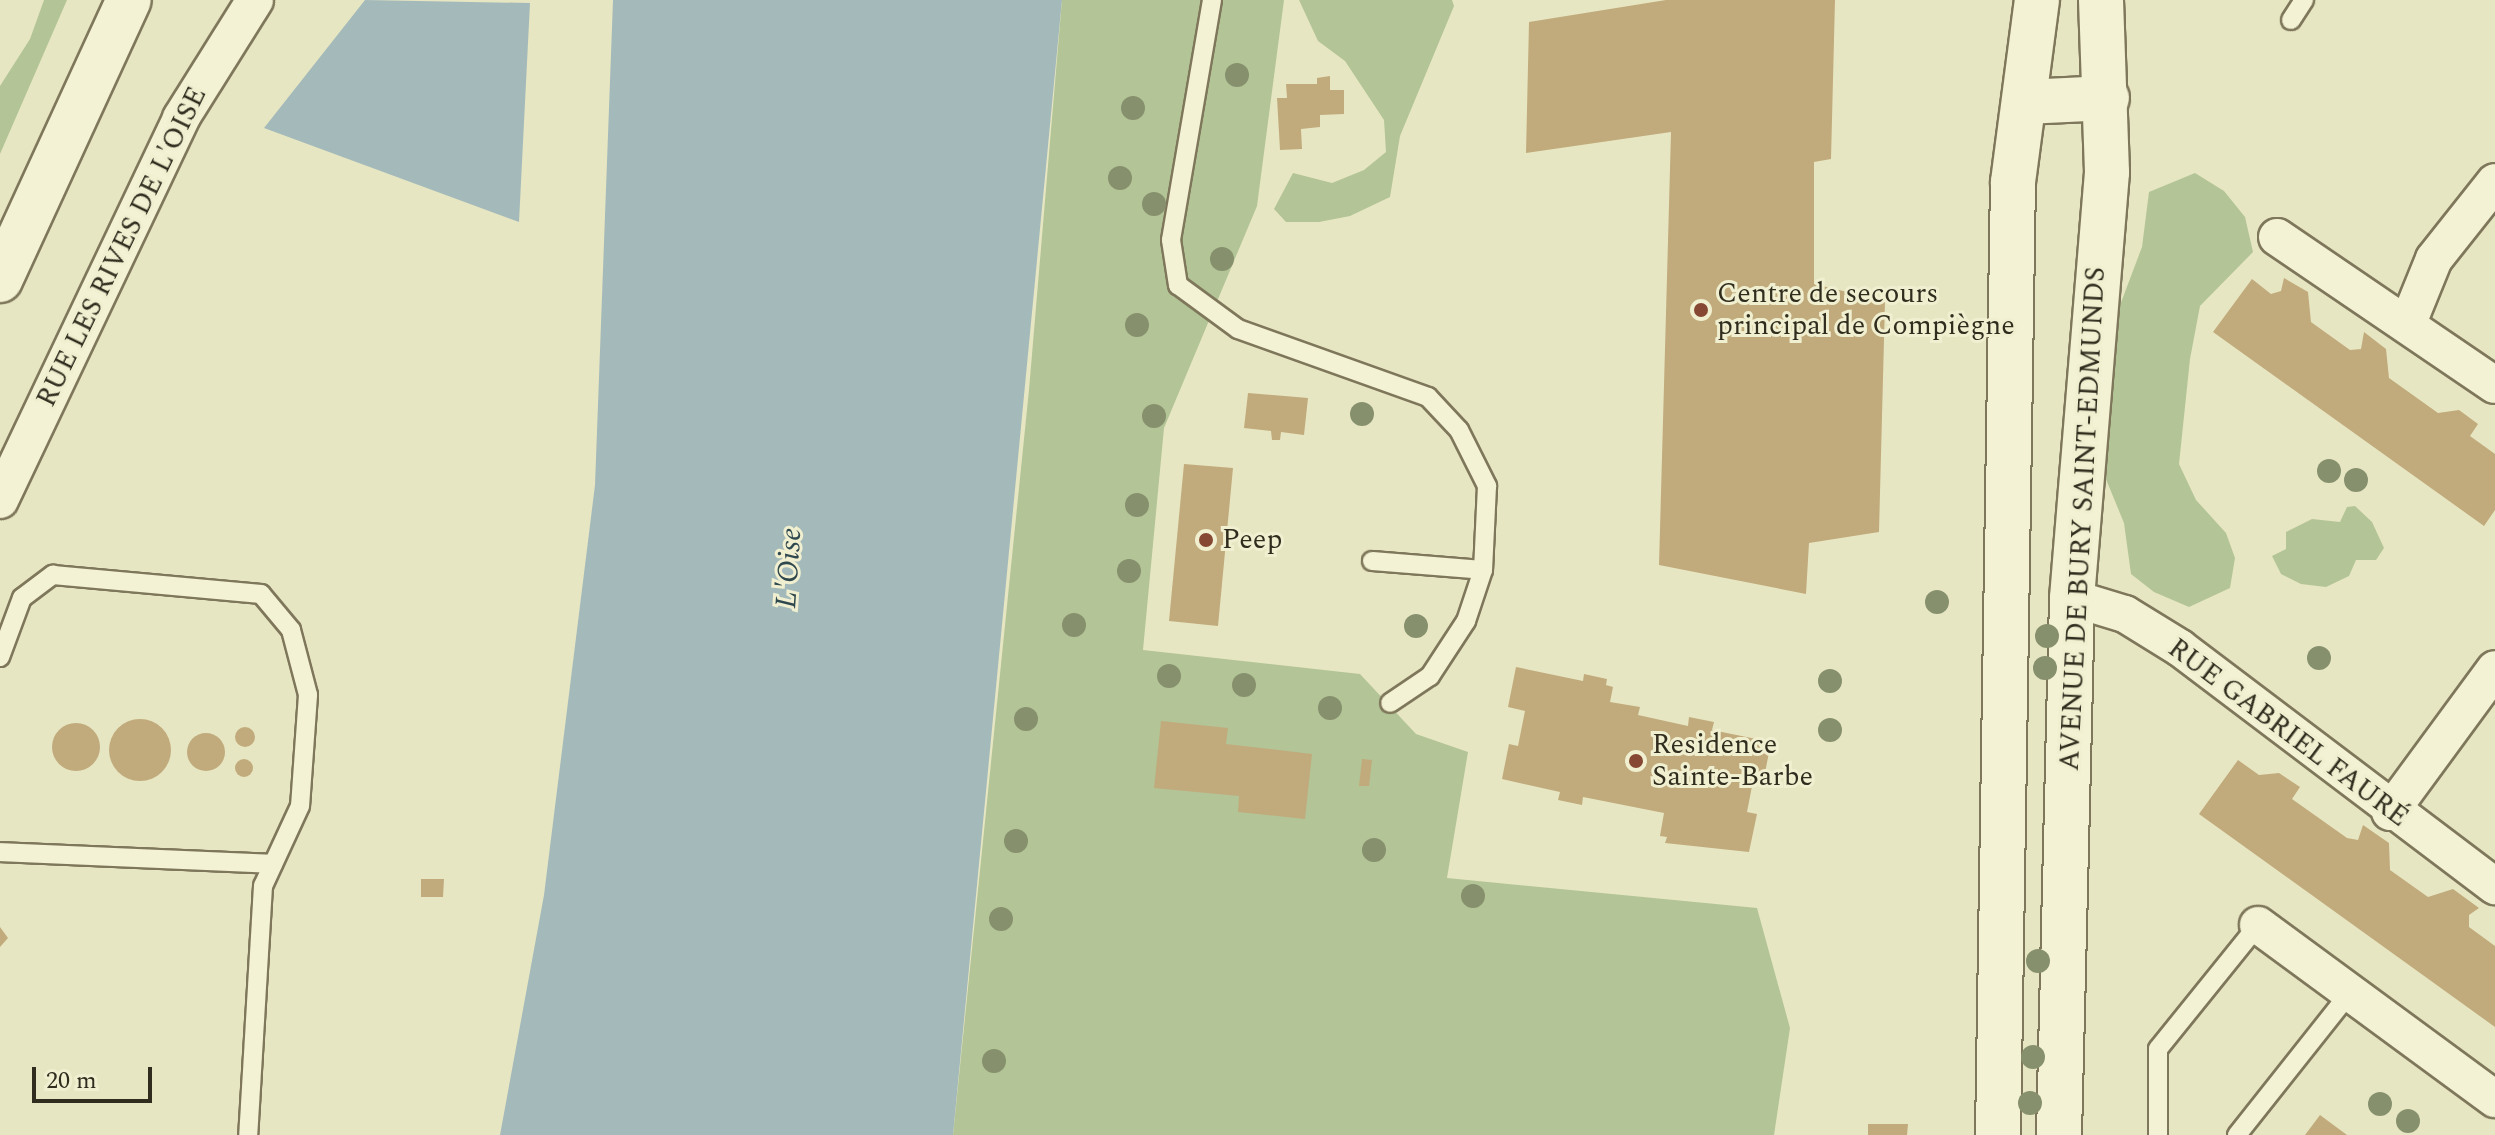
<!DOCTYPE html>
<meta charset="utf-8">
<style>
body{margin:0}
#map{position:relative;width:2495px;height:1135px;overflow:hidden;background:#e7e6c2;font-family:Spectral,serif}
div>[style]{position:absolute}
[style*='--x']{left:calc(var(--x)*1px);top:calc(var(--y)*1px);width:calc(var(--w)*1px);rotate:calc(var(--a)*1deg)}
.green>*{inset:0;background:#b3c497}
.water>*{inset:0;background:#a4baba}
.building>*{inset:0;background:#c1ab7c}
.round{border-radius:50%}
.roads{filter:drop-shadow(2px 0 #7f775b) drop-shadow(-2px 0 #7f775b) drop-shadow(0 2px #7f775b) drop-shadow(0 -2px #7f775b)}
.lane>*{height:18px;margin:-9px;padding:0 9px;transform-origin:9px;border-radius:9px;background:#f3f2d4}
.street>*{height:36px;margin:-18px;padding:0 18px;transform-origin:18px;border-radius:18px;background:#f3f2d4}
.secondary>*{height:44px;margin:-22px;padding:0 22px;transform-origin:22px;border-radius:22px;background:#f3f2d4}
.trees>*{width:24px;height:24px;margin:-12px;border-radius:50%;background:#87906d}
.dots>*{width:22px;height:22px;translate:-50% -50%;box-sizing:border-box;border:4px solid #f0efd0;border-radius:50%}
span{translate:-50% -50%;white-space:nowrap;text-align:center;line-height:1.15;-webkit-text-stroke:6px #f0efd0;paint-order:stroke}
.street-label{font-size:28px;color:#302c1e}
.poi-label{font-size:28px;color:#302c1e}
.left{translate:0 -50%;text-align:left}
.water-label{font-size:30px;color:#2f484e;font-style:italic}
.scale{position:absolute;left:32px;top:1067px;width:120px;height:36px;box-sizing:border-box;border:4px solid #302c1e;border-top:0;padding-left:10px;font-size:24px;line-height:28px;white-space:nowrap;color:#302c1e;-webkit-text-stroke:6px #f0efd0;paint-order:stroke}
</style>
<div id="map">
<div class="green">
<i style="clip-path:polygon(44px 0,67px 0,0 154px,0 86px,30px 39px)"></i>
<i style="clip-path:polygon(1062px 0,1284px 0,1257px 206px,1164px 428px,1143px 650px,1360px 674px,1416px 734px,1468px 752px,1447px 878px,1757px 908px,1790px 1028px,1774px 1135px,953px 1135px,1029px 390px)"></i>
<i style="clip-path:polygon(1299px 0,1452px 0,1454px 6px,1400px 136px,1390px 197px,1350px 216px,1319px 222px,1286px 222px,1274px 209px,1293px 173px,1332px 183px,1364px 170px,1386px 152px,1384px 120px,1345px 61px,1318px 41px)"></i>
<i style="clip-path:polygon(2195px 173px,2224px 191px,2245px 217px,2253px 252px,2200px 306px,2190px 359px,2179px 464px,2196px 500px,2226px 533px,2235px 558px,2230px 588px,2189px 607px,2154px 592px,2131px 574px,2124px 523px,2103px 472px,2108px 337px,2142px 247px,2149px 192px)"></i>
<i style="clip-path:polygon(2355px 506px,2372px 522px,2384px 548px,2376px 560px,2356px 560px,2349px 576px,2326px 587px,2301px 584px,2281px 574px,2272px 556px,2286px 549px,2286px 532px,2312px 519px,2340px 522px,2347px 507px)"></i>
</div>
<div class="water">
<i style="clip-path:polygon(365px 0,530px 3px,519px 222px,264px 128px)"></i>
<i style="clip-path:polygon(613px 0,1062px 0,953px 1135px,500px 1135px,544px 895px,595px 485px)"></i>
</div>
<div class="building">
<i style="clip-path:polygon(1666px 0,1835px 0,1831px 159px,1814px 162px,1814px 284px,1885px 301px,1879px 532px,1809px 543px,1806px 594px,1659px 565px,1671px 132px,1526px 153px,1529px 22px)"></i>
<i style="clip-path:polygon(1330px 76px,1330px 90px,1344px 90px,1344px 114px,1320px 115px,1320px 127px,1301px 129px,1302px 149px,1280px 150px,1277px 98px,1287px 98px,1286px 84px,1317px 84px,1317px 78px)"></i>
<i style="clip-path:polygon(2284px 278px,2308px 292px,2311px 322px,2350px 350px,2361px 349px,2364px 332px,2386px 349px,2389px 378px,2438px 413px,2459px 410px,2478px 424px,2470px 436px,2495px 454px,2495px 510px,2484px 526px,2213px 332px,2252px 279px,2271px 294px,2281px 291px)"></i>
<i style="clip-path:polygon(1248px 393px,1308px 398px,1304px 435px,1281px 432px,1280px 440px,1272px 440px,1271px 431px,1244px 428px)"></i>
<i style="clip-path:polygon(1184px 464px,1233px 468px,1218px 626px,1169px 621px)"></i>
<i style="clip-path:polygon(1516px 667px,1583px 681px,1584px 674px,1607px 679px,1606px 685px,1613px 687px,1610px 702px,1640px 707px,1638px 715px,1688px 726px,1689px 717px,1714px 722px,1712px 730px,1771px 742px,1764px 778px,1754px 776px,1747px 812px,1757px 814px,1749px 852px,1665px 843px,1667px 837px,1660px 836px,1664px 813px,1583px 797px,1582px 805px,1558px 800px,1560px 792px,1502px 779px,1509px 744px,1518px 746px,1525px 711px,1508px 707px)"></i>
<i class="round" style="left:109px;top:719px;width:62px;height:62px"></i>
<i style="clip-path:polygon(1161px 721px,1228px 728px,1226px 744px,1312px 754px,1305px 819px,1238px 812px,1239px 796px,1154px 788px)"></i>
<i class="round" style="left:52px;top:723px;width:48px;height:48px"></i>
<i class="round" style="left:235px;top:727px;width:20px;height:20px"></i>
<i class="round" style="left:187px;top:733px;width:38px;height:38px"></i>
<i class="round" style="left:235px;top:759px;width:18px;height:18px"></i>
<i style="clip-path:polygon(1362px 759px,1372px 760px,1369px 786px,1359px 786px)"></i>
<i style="clip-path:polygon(2238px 760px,2259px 775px,2279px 773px,2300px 787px,2292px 799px,2347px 838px,2358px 840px,2363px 825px,2389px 843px,2390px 870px,2428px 897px,2453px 889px,2479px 908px,2469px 915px,2469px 927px,2495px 946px,2495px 1027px,2199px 814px)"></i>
<i style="clip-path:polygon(421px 879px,444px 879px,443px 897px,421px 897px)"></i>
<i style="clip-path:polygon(0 927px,8px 938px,0 947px)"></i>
<i style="clip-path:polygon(2320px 1115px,2347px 1135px,2305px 1135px)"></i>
<i style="clip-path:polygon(1868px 1124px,1908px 1124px,1907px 1135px,1868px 1135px)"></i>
</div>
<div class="roads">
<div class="lane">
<i style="--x:1212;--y:0;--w:243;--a:99.7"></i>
<i style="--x:1171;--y:240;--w:46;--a:81.2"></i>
<i style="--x:1178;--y:285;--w:74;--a:36.3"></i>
<i style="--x:1238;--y:329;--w:202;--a:19.7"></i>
<i style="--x:1428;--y:397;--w:45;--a:46.8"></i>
<i style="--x:1459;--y:430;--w:63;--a:63.4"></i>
<i style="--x:1487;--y:486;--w:84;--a:92.7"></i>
<i style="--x:1483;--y:570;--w:54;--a:108.4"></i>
<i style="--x:1466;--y:621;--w:66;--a:123.2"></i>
<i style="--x:1430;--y:676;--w:48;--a:146"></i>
<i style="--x:2291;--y:20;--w:24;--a:-57"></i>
<i style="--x:1372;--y:561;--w:111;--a:4.6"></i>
<i style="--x:0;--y:657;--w:63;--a:-69.6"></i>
<i style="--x:22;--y:598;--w:39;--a:-37"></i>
<i style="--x:53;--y:575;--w:209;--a:5.2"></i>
<i style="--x:261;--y:594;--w:47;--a:50.2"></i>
<i style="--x:291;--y:630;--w:67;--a:75.3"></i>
<i style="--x:308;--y:695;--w:111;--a:94.1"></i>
<i style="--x:300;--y:806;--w:88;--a:114.8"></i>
<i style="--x:263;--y:886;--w:249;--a:93.4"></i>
<i style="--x:0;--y:852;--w:273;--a:2.5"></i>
<i style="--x:2158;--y:1135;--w:86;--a:-90"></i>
<i style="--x:2158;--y:1049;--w:159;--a:-51.1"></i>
<i style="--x:2237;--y:1135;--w:184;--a:-51.6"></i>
</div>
<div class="street">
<i style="--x:2277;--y:237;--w:263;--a:34.2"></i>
<i style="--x:2408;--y:323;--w:69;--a:-67.9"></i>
<i style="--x:2434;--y:259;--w:98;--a:-51.6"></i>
<i style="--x:0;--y:500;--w:423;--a:-64.6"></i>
<i style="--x:181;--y:118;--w:139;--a:-57.9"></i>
<i style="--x:2072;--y:598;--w:55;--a:16.8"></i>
<i style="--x:2125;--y:614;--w:65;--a:31.7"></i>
<i style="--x:2180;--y:648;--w:395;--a:37.1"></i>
<i style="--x:2390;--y:812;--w:177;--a:-53.7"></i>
<i style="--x:2258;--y:925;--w:294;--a:36.3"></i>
</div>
<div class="secondary">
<i style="--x:2026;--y:102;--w:81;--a:-2.8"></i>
<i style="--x:0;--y:280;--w:308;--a:-65.3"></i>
<i style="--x:1998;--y:1135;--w:953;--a:-89.1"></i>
<i style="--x:2013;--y:182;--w:184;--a:-82.5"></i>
<i style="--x:2059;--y:1135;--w:537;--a:-88.61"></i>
<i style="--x:2072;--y:598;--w:427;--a:-85.3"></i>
<i style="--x:2107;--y:172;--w:172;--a:-92"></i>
</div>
</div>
<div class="trees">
<i style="left:1237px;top:75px"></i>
<i style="left:1133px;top:108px"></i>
<i style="left:1120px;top:178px"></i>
<i style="left:1154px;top:204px"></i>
<i style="left:1222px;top:259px"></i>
<i style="left:1137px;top:325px"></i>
<i style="left:1362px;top:414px"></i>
<i style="left:1154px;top:416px"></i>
<i style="left:2329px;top:471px"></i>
<i style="left:2356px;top:480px"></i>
<i style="left:1137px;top:505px"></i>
<i style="left:1129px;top:571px"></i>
<i style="left:1937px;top:602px"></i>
<i style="left:1074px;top:625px"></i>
<i style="left:1416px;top:626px"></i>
<i style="left:2047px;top:636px"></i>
<i style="left:2319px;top:658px"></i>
<i style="left:2045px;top:668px"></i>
<i style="left:1169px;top:676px"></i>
<i style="left:1830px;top:681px"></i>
<i style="left:1244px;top:685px"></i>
<i style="left:1330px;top:708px"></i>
<i style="left:1026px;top:719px"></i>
<i style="left:1830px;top:730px"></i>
<i style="left:1016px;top:841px"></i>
<i style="left:1374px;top:850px"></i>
<i style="left:1473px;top:896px"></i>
<i style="left:1001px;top:919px"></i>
<i style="left:2038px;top:961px"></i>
<i style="left:2033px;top:1057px"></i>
<i style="left:994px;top:1061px"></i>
<i style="left:2030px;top:1103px"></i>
<i style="left:2380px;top:1104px"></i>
<i style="left:2408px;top:1121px"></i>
</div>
<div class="dots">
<i style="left:1701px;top:310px;background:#864833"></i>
<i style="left:1206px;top:540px;background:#864833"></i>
<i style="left:1636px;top:761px;background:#864833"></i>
</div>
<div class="street-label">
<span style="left:122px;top:247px;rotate:-64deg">RUE LES RIVES DE L'OISE</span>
<span style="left:2083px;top:519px;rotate:-87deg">AVENUE DE BURY SAINT-EDMUNDS</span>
<span style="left:2288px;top:733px;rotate:37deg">RUE GABRIEL FAURÉ</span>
</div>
<div class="poi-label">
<span class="left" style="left:1717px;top:310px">Centre de secours<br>principal de Compiègne</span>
<span class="left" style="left:1222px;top:540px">Peep</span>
<span class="left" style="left:1652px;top:761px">Residence<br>Sainte-Barbe</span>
</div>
<div class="water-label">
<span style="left:789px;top:568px;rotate:-86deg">L'Oise</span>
</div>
<div class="scale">20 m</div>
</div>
